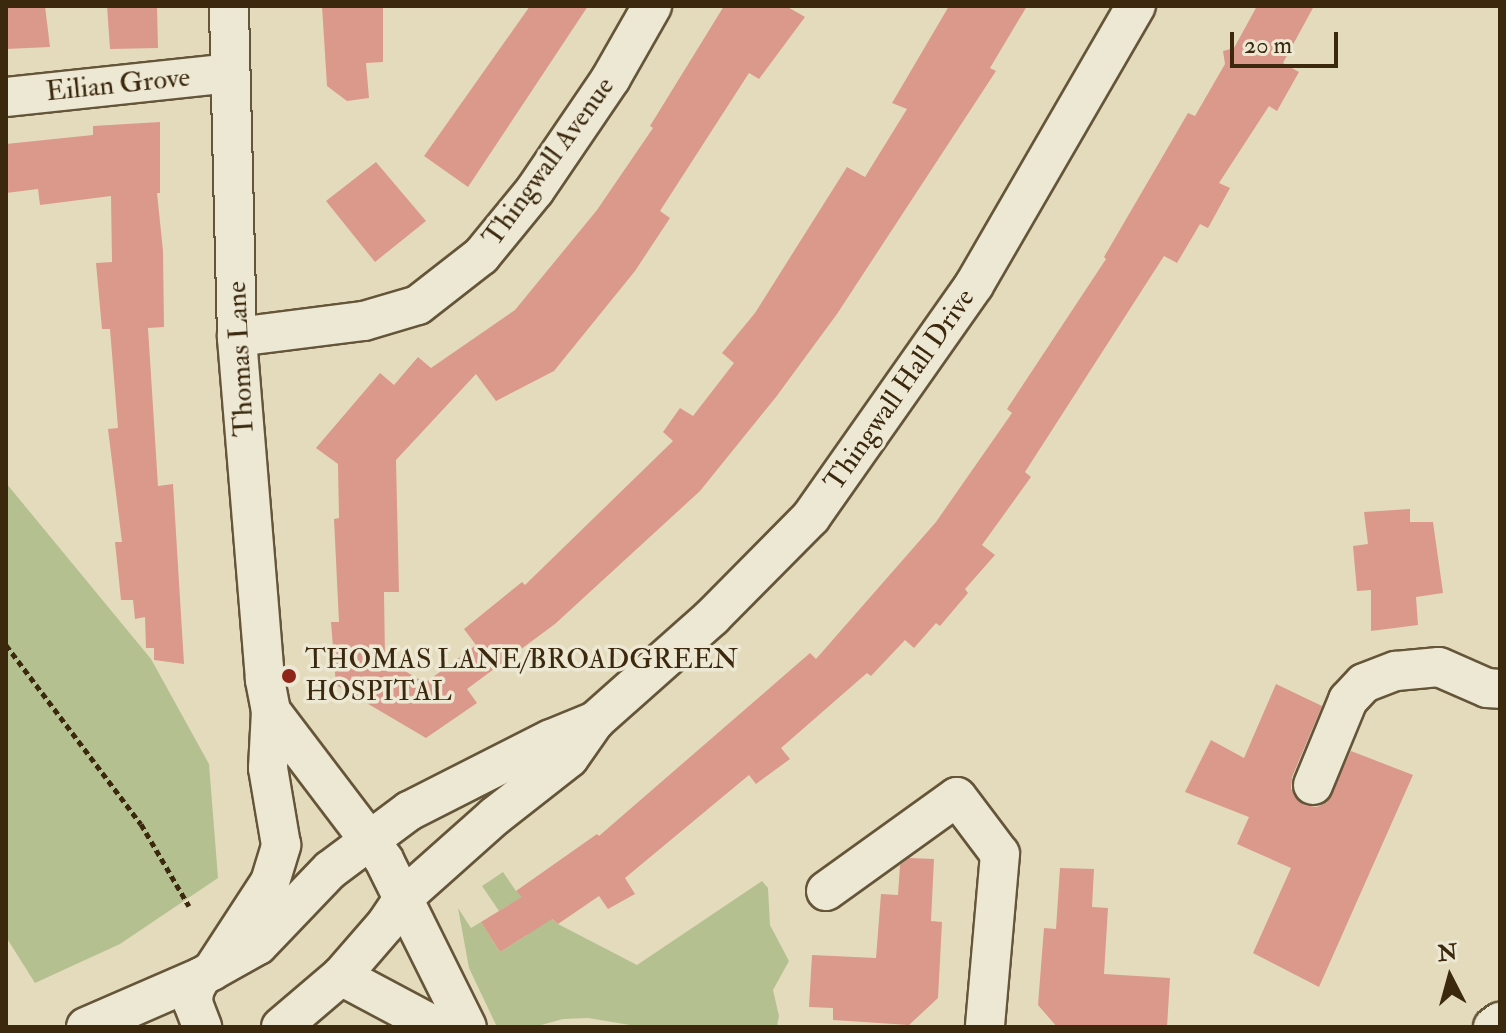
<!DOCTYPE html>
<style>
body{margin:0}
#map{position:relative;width:1506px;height:1033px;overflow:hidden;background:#e4dbbd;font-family:"IM FELL Double Pica",serif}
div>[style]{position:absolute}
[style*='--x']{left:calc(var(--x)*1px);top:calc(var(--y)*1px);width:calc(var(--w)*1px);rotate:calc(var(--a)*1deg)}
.green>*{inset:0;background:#b5c090}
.building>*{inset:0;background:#da998b}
.path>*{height:5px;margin-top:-2.5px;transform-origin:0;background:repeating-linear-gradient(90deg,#3b280d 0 6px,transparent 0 10px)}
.roads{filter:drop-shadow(2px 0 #655539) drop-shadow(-2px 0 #655539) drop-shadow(0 2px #655539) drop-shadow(0 -2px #655539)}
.minor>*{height:38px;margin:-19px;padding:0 19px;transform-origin:19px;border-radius:19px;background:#ede8d4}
.dots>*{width:22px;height:22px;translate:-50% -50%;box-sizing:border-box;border:4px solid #ede8d4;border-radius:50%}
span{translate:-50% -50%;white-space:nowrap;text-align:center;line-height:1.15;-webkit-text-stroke:7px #ede8d4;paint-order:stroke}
.street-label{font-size:28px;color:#3b280d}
.poi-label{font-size:28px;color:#3b280d}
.left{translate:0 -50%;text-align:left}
.frame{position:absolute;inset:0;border:8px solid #3b280d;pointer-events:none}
.north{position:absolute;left:1410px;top:937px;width:80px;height:80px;-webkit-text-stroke:6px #ede8d4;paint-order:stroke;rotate:354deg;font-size:22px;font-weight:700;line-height:32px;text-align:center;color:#3b280d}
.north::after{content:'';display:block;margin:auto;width:28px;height:36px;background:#3b280d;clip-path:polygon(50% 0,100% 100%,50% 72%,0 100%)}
.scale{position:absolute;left:1230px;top:32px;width:108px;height:36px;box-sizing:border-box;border:4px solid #3b280d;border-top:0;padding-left:10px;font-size:24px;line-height:28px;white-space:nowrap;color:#3b280d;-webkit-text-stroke:6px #ede8d4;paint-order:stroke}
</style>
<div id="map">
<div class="green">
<i style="clip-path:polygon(6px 483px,151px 659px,209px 764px,218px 878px,120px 944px,35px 983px,6px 937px)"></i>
<i style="clip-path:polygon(503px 872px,516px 891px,558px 924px,637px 965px,762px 881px,768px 888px,770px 925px,789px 961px,773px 990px,779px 1016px,777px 1026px,642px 1027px,588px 1018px,563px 1019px,534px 1027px,497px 1027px,469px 968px,458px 908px,471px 928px,481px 922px,500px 952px,527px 935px,509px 905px,499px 911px,482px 886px)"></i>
</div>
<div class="building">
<i style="clip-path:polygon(6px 6px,45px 6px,50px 47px,6px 49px)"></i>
<i style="clip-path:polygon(107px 6px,157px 6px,158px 48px,110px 49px)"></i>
<i style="clip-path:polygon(322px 6px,383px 6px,383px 62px,366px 63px,369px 98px,347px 101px,327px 86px)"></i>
<i style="clip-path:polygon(530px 6px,588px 6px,468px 187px,424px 156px)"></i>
<i style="clip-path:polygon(724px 6px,786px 6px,805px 17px,759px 79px,749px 73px,660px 211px,670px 218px,635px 271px,554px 371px,496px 401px,476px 374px,396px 460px,399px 592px,384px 592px,385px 659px,425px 683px,476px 645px,464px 629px,522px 582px,525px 585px,673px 441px,663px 432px,680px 408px,693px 416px,734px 363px,722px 353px,755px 313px,847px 167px,865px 177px,907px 109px,892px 103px,949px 6px,1027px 6px,990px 68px,996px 71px,837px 314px,776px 397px,700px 491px,555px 624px,467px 689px,477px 703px,426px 738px,336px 685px,331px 622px,339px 622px,334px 519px,339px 518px,338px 464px,316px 448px,380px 373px,394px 385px,418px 357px,431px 368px,515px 310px,597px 210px,653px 128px,650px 126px)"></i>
<i style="clip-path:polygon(1257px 6px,1314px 6px,1283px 63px,1299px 72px,1277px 111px,1269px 106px,1219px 183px,1230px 188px,1208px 228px,1200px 224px,1177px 263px,1164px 256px,1025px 472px,1031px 477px,982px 545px,995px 555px,965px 589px,968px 593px,940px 626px,936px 623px,914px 648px,905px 640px,871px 676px,867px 673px,781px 748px,790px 759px,756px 784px,749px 775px,625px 878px,635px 894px,608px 909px,599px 896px,558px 924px,552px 919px,500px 952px,481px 922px,522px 897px,516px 891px,597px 834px,599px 836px,810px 653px,816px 659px,936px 522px,1012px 413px,1007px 409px,1106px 259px,1104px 257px,1188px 113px,1195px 116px,1225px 64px,1223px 51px,1234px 48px)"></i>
<i style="clip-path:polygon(160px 122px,160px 193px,157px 193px,163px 251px,164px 327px,148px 328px,158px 486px,173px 484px,184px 664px,154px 660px,154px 648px,146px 648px,145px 617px,135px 619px,133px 600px,121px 600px,115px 542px,122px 542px,108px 429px,118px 428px,110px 329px,102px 329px,96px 263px,112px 262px,111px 196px,40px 205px,38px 189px,6px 193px,6px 144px,93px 135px,93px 126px)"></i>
<i style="clip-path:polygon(376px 162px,426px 221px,375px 262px,326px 201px)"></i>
<i style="clip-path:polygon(1410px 509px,1410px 522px,1433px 522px,1443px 593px,1416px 597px,1418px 625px,1371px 631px,1371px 590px,1357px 591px,1353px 546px,1368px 544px,1364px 512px)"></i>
<i style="clip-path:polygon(1276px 684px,1322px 706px,1292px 777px,1291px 789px,1304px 805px,1317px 807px,1327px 802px,1351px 751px,1413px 775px,1319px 987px,1253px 953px,1291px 868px,1237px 844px,1249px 817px,1185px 792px,1211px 740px,1244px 758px)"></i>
<i style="clip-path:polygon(909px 858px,934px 859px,931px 921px,942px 922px,938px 998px,909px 1025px,833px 1020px,833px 1008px,809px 1007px,812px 955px,876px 958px,881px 894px,898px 895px,900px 865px)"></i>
<i style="clip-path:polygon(1060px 868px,1094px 869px,1092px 907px,1108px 908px,1104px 974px,1170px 978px,1167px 1027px,1057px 1027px,1038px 1005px,1044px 928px,1056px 929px)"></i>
</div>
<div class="path">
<i style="--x:6;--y:645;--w:224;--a:53"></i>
<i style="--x:141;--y:824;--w:95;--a:59.7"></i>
</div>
<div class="roads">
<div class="minor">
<i style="--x:6;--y:97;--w:225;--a:-6.1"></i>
<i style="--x:237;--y:337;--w:128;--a:-7.2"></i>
<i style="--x:364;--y:321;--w:56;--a:-16.5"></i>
<i style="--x:418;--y:305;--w:80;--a:-37.9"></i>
<i style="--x:481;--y:256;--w:85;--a:-50.7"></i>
<i style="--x:535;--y:190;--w:135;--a:-55.8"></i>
<i style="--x:611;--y:78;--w:83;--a:-60.3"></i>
<i style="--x:271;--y:711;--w:187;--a:52.8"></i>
<i style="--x:384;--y:860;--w:186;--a:63.6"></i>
<i style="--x:1313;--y:785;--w:92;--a:-67.6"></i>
<i style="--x:1348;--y:700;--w:23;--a:-47"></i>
<i style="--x:1364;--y:683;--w:34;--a:-21"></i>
<i style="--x:1396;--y:671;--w:43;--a:-5.3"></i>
<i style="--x:1439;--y:667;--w:52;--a:23.6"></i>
<i style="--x:1487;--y:688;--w:13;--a:4"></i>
<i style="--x:826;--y:891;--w:161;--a:-35.7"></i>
<i style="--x:957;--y:797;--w:71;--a:53"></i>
<i style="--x:1000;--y:854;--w:174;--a:95"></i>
<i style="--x:212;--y:971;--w:106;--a:-56.9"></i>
<i style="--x:270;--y:882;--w:39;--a:-73"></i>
<i style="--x:281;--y:845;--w:78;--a:-99.6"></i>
<i style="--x:268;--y:768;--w:57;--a:-87"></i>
<i style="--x:271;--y:711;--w:33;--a:-101"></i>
<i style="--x:265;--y:679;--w:343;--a:-94.7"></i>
<i style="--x:237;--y:337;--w:331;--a:-91.4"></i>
<i style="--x:341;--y:976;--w:109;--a:28"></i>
<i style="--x:201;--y:977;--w:16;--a:117"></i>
<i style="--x:194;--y:991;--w:12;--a:95"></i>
<i style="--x:193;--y:1003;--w:26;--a:69"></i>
<i style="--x:86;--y:1027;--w:125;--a:-23.5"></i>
<i style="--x:201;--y:977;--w:65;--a:-29.3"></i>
<i style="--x:258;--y:945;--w:104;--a:-46.2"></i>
<i style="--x:330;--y:870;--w:99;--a:-36.8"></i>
<i style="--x:409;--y:811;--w:159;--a:-26.9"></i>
<i style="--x:551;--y:739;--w:48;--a:-22.2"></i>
<i style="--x:281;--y:1027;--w:79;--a:-40.4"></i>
<i style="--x:341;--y:976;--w:69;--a:-49.1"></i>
<i style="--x:386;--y:924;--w:32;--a:-56"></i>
<i style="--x:404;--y:897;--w:122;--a:-41.7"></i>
<i style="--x:495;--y:816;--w:94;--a:-38.1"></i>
<i style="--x:569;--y:758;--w:45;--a:-54.9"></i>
<i style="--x:595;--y:721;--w:157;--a:-41.6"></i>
<i style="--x:712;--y:617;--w:141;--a:-45.3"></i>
<i style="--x:811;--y:517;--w:284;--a:-54.9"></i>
<i style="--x:974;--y:285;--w:323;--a:-59.9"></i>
<i style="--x:1493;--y:1027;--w:9;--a:-36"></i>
</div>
</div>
<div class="dots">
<i style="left:289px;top:676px;background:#8f2418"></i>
</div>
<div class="street-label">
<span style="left:118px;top:85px;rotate:-6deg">Eilian Grove</span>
<span style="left:549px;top:162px;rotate:-54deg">Thingwall Avenue</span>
<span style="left:241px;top:359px;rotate:-93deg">Thomas Lane</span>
<span style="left:900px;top:390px;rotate:-55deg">Thingwall Hall Drive</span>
</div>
<div class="poi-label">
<span class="left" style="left:305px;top:676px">THOMAS LANE/BROADGREEN<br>HOSPITAL</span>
</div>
<div class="frame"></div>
<div class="north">N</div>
<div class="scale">20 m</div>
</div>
